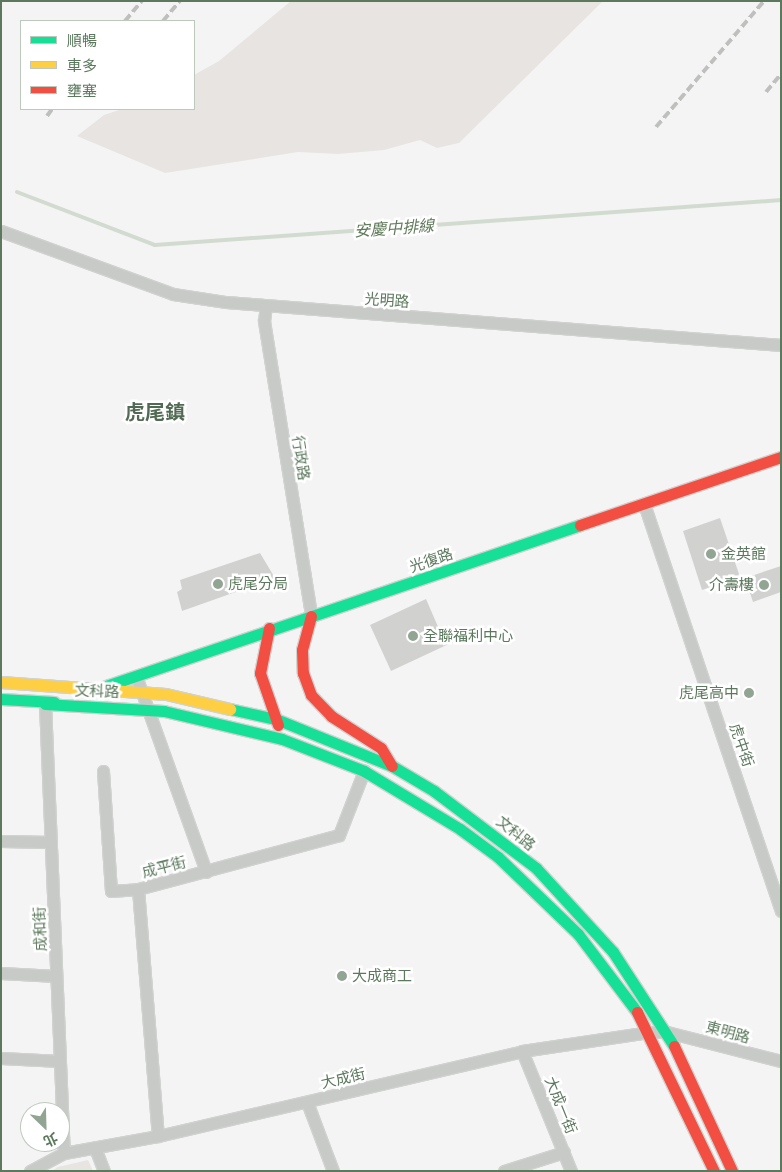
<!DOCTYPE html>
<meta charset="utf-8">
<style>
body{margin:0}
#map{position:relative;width:782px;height:1172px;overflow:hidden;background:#f5f4f4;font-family:Barlow,"Noto Sans TC",sans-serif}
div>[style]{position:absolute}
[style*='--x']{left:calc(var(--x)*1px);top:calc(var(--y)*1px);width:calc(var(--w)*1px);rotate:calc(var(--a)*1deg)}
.green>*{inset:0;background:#e8e4e2}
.stream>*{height:4px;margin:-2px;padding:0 2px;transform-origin:2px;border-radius:2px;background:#d2dbd0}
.building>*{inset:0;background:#d1d2d0}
.roads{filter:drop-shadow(1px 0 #d0d2d0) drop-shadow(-1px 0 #d0d2d0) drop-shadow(0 1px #d0d2d0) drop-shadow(0 -1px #d0d2d0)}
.street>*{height:11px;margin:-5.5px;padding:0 5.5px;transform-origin:5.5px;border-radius:5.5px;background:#c7cac7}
.fast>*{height:11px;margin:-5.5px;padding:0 5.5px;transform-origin:5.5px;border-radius:5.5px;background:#16e098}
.slow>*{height:11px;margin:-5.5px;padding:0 5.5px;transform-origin:5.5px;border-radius:5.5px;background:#ffcf43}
.jam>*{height:11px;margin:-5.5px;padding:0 5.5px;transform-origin:5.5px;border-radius:5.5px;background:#f24e42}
.rail>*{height:4px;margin-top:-2px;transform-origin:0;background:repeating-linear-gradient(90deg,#bec0be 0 8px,transparent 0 12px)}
.dots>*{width:14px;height:14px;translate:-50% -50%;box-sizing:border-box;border:2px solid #fff;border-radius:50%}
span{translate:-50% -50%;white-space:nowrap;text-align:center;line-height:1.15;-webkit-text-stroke:5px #fff;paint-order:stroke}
.street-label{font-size:15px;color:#5c795d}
.poi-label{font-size:15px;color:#5c795d}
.left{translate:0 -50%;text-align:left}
.right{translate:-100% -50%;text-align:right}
.water-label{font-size:16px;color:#607b5a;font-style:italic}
.district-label{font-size:20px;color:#526a53;font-weight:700}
.frame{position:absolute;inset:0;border:2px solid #5c795d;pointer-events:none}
.legend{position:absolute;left:20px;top:20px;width:175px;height:90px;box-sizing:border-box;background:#fff;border:1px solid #bec9be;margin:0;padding:6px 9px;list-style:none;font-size:15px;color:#5c795d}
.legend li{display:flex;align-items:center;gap:10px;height:25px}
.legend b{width:25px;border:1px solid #bec9be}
.north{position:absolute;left:20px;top:1102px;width:50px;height:50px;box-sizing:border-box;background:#fff;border:1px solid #bec9be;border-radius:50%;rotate:156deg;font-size:14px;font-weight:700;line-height:20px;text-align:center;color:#5c795d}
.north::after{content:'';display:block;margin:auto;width:18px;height:22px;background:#92a492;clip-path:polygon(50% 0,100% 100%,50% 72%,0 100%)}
</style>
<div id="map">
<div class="green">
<i style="clip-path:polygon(291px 1px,603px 1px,459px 143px,437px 148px,420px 140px,384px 150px,338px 154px,298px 152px,165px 173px,77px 136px,104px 115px,122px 109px,194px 109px,194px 75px,219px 61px)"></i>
<i style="clip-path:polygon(88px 1160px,93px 1171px,52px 1171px,58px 1167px)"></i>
</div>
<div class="stream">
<i style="--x:17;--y:192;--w:148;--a:21"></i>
<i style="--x:155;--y:245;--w:628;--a:-4.11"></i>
</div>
<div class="building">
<i style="clip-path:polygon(720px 518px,740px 577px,702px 590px,683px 531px)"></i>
<i style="clip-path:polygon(260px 553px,275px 578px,182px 611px,177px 592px,182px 589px,180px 580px)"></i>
<i style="clip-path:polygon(781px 566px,781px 592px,753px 602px,745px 578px)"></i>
<i style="clip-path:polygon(426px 599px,439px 629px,446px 626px,453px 642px,391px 671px,370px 625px)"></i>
</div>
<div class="roads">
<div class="street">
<i style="--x:1;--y:231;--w:183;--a:20.1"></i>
<i style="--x:173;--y:294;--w:54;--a:8.6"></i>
<i style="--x:226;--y:302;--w:557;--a:4.43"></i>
<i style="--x:266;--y:305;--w:16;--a:97"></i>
<i style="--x:264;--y:321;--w:299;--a:80.9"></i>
<i style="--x:644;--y:504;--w:429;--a:71.4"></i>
<i style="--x:136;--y:676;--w:208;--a:70.3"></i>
<i style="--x:45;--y:704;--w:449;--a:87.6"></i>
<i style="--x:103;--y:771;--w:120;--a:86.2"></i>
<i style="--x:111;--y:891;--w:27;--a:-4"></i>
<i style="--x:138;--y:889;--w:208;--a:-15"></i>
<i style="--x:339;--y:835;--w:69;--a:-68.7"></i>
<i style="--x:1;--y:841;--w:50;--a:1.1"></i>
<i style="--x:138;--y:889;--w:248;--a:85.4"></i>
<i style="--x:1;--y:973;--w:55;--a:3.1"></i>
<i style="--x:522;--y:1051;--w:130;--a:67.8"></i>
<i style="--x:1;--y:1058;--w:59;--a:2.9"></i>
<i style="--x:307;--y:1102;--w:74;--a:69.4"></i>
<i style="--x:95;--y:1148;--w:25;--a:69"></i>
<i style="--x:30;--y:1171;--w:38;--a:-28"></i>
<i style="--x:64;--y:1153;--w:96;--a:-10.3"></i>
<i style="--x:158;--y:1136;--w:374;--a:-13.1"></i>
<i style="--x:522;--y:1051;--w:128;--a:-8.5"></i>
<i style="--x:649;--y:1032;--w:18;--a:0"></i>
<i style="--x:667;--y:1032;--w:118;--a:14.3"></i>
<i style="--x:504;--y:1171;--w:63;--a:-17.6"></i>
</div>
<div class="fast">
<i style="--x:100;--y:688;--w:507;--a:-18.76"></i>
<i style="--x:1;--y:699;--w:53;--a:3.2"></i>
<i style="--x:45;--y:704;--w:119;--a:3.4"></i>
<i style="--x:164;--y:711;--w:121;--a:13.3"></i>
<i style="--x:282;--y:739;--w:88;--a:21.3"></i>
<i style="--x:364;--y:771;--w:112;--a:31.1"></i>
<i style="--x:460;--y:829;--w:47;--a:36.4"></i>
<i style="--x:498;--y:857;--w:111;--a:43.9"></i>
<i style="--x:578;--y:934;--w:98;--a:52.9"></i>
<i style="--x:230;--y:709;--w:47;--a:12.3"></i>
<i style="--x:276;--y:719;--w:125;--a:22.1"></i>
<i style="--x:392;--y:766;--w:49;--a:30.8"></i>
<i style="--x:434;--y:791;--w:128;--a:37"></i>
<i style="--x:536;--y:868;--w:114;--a:47.5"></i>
<i style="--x:613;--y:952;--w:112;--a:57"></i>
</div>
<div class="slow">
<i style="--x:1;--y:682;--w:165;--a:4.2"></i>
<i style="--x:166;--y:694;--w:66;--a:13.2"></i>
</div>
<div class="jam">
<i style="--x:580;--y:525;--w:212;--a:-18.7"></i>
<i style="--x:311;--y:616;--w:35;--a:105"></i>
<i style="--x:302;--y:650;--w:23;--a:88"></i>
<i style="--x:303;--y:673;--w:23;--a:70"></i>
<i style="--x:311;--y:695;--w:29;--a:46"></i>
<i style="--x:331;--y:716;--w:59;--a:32.6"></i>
<i style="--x:381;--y:748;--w:21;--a:59"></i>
<i style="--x:269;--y:628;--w:46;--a:101.3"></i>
<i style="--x:260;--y:673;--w:55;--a:70.9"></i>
<i style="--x:637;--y:1012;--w:177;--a:64.2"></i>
<i style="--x:674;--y:1046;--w:138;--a:65.1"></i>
</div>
</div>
<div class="rail">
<i style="--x:125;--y:21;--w:26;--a:-50"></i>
<i style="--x:163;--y:21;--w:26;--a:-50"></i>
<i style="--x:766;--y:92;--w:23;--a:-50"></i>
<i style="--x:47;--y:116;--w:9;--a:-54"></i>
<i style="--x:656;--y:127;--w:166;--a:-49.4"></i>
</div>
<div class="dots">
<i style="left:711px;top:554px;background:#92a492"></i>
<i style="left:218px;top:584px;background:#92a492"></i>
<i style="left:764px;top:585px;background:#92a492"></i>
<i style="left:413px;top:636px;background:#92a492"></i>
<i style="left:749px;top:693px;background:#92a492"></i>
<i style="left:342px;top:976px;background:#92a492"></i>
</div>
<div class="street-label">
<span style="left:387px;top:300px;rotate:4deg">光明路</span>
<span style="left:301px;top:458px;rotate:81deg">行政路</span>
<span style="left:431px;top:560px;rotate:-19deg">光復路</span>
<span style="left:97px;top:691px;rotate:2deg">文科路</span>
<span style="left:742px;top:745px;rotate:71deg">虎中街</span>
<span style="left:516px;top:833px;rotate:39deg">文科路</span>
<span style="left:164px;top:867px;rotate:-14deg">成平街</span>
<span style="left:40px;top:929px;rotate:-92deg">成和街</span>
<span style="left:728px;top:1032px;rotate:15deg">東明路</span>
<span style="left:343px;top:1078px;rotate:-13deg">大成街</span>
<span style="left:561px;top:1105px;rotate:68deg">大成一街</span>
</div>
<div class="poi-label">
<span class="left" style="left:721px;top:554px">金英館</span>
<span class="left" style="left:228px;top:584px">虎尾分局</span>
<span class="right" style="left:754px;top:585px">介壽樓</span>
<span class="left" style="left:423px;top:636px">全聯福利中心</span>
<span class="right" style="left:739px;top:693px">虎尾高中</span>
<span class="left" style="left:352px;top:976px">大成商工</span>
</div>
<div class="water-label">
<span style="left:394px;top:228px;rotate:-4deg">安慶中排線</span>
</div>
<div class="district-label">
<span style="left:155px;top:411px">虎尾鎮</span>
</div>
<div class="frame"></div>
<ul class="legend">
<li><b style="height:6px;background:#16e098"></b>順暢</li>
<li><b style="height:6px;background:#ffcf43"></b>車多</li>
<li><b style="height:6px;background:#f24e42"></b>壅塞</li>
</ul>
<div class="north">北</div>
</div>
